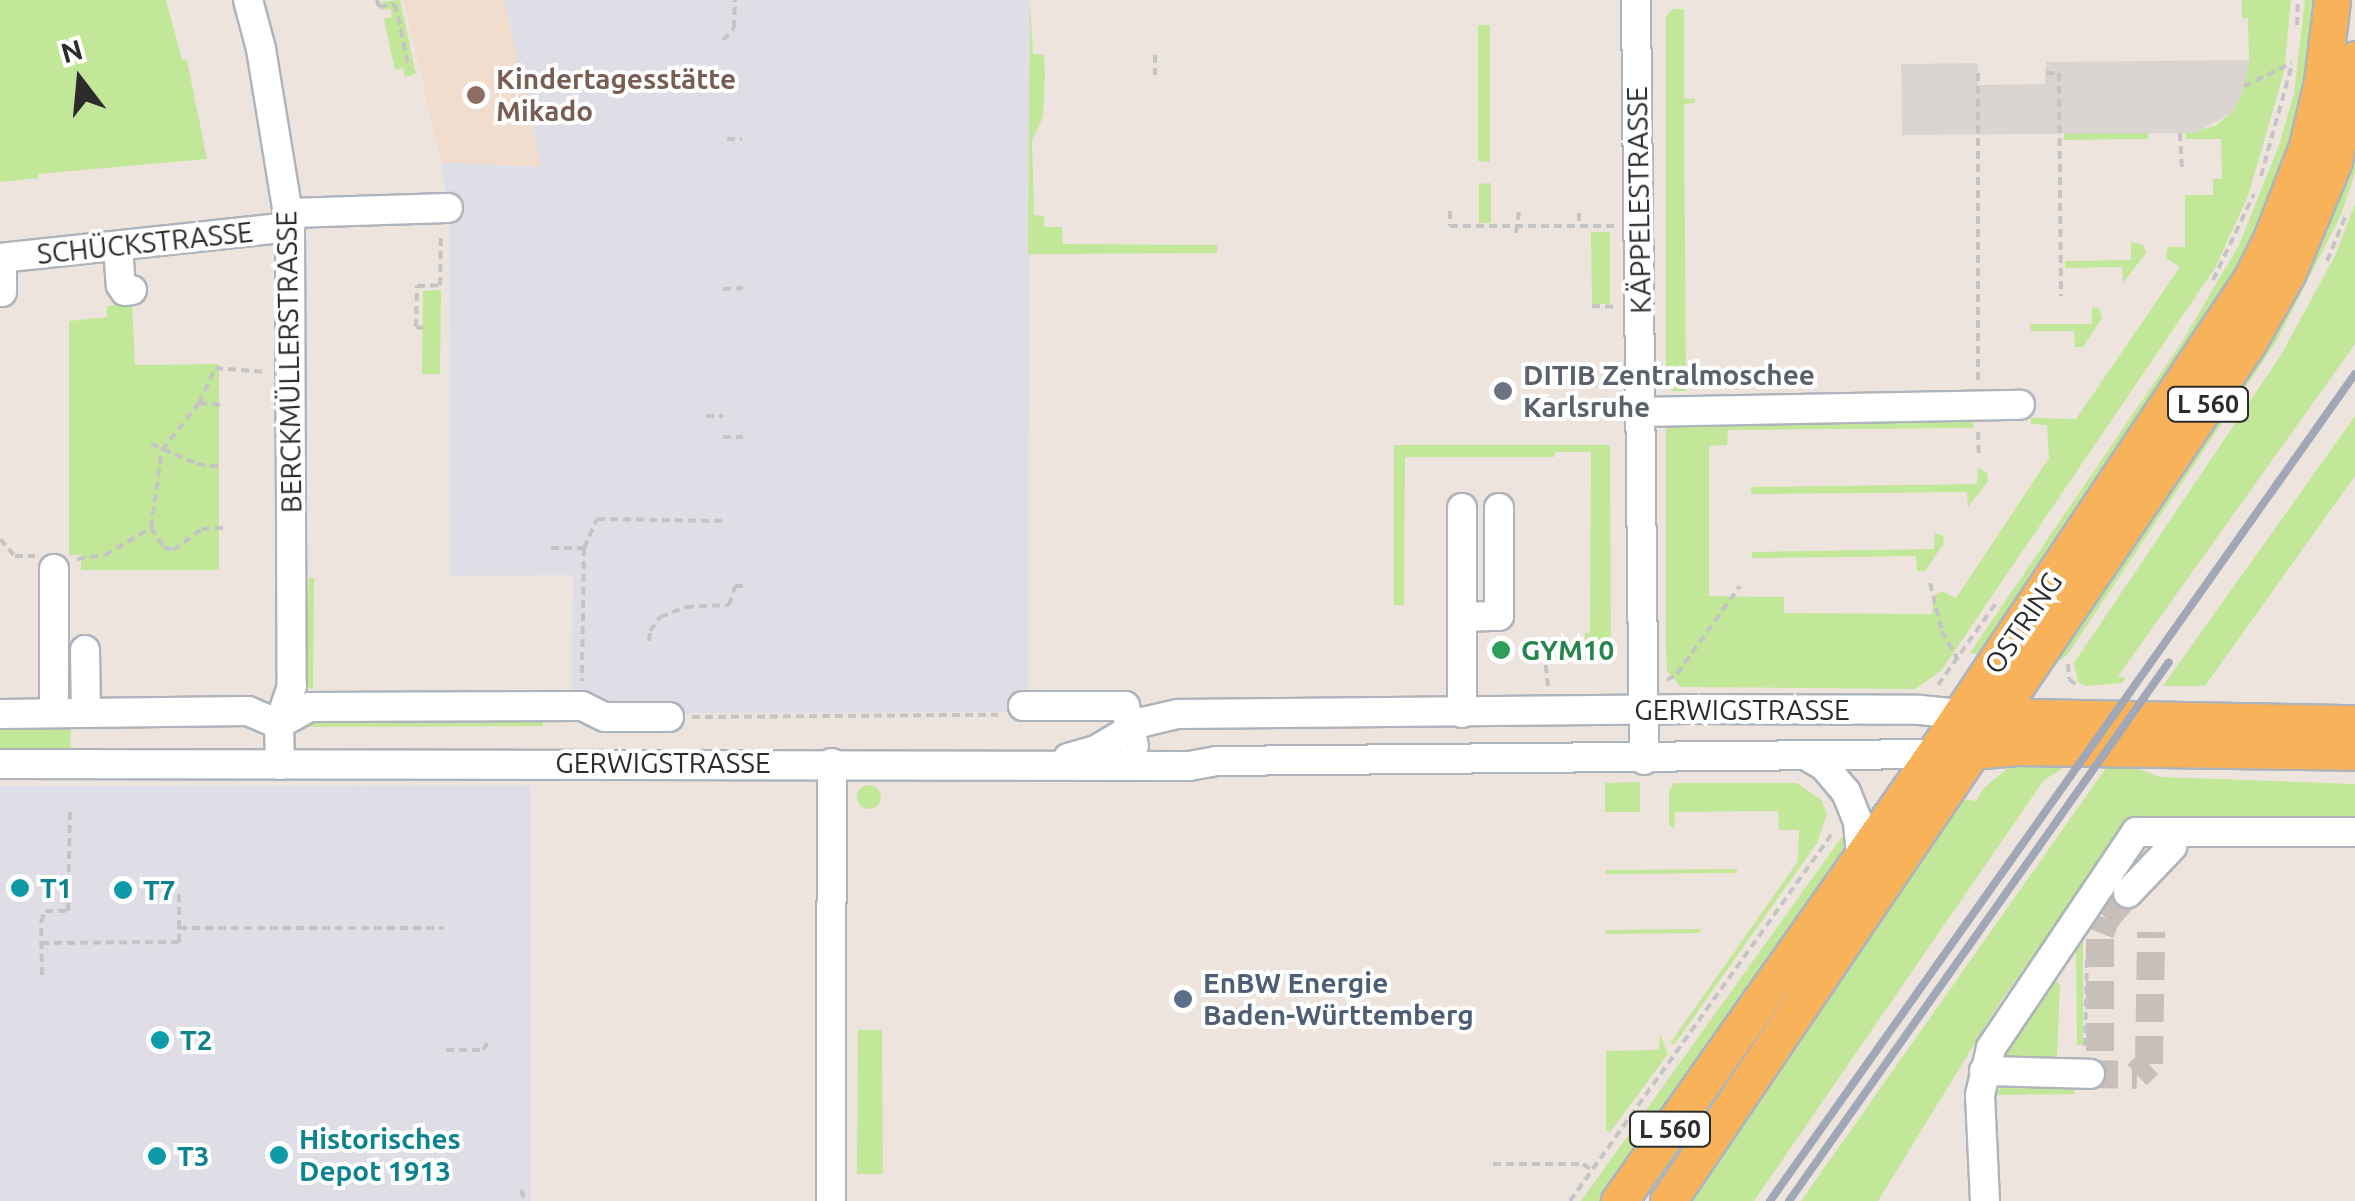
<!DOCTYPE html>
<meta charset="utf-8">
<style>
body{margin:0}
#map{position:relative;width:2355px;height:1201px;overflow:hidden;background:#eee4de;font-family:Ubuntu,sans-serif}
div>[style]{position:absolute}
[style*='--x']{left:calc(var(--x)*1px);top:calc(var(--y)*1px);width:calc(var(--w)*1px);rotate:calc(var(--a)*1deg)}
.industrial>*{inset:0;background:#dfdee7}
.education>*{inset:0;background:#f0ddcd}
.green>*{inset:0;background:#c3e798}
.round{border-radius:50%}
.plaza>*{inset:0;background:#dad5d1}
.minor-tunnel>*{height:28px;margin-top:-14px;transform-origin:0;background:repeating-linear-gradient(90deg,#c7bfba 0 28px,transparent 0 42px)}
.path>*{height:4px;margin-top:-2px;transform-origin:0;background:repeating-linear-gradient(90deg,#c4c4c4 0 8px,transparent 0 13px)}
.roads{filter:drop-shadow(2px 0 #aeb4bc) drop-shadow(-2px 0 #aeb4bc) drop-shadow(0 2px #aeb4bc) drop-shadow(0 -2px #aeb4bc)}
.minor>*{height:28px;margin:-14px;padding:0 14px;transform-origin:14px;border-radius:14px;background:#fff}
.major>*{height:35px;margin:-17.5px;padding:0 17.5px;transform-origin:17.5px;border-radius:17.5px;background:#f8b259}
.rail>*{height:8px;margin:-4px;padding:0 4px;transform-origin:4px;border-radius:4px;background:#a0a8b7}
.dots>*{width:28px;height:28px;translate:-50% -50%;box-sizing:border-box;border:5px solid #fff;border-radius:50%}
span{translate:-50% -50%;white-space:nowrap;text-align:center;line-height:1.15;-webkit-text-stroke:8px #fff;paint-order:stroke}
.shield-label span{padding:2px 8px;background:#fff;border:2px solid;border-radius:8px;-webkit-text-stroke-width:0}
.shield-label{font-size:25px;color:#2c2c2c;font-weight:700}
.education-label{font-size:28px;color:#785e54;font-weight:700}
.left{translate:0 -50%;text-align:left}
.street-label{font-size:28px;color:#2c2c2c}
.worship-label{font-size:28px;color:#5b616d;font-weight:700}
.leisure-label{font-size:28px;color:#27864d;font-weight:700}
.culture-label{font-size:28px;color:#0d838f;font-weight:700}
.service-label{font-size:28px;color:#4e5e75;font-weight:700}
.north{position:absolute;left:30px;top:30px;width:100px;height:100px;-webkit-text-stroke:8px #fff;paint-order:stroke;rotate:344deg;font-size:28px;font-weight:700;line-height:40px;text-align:center;color:#2c2c2c}
.north::after{content:'';display:block;margin:auto;width:35px;height:45px;background:#2c2c2c;clip-path:polygon(50% 0,100% 100%,50% 72%,0 100%)}
</style>
<div id="map">
<div class="industrial">
<i style="clip-path:polygon(504px 0,1030px 0,1028px 688px,1008px 712px,571px 714px,573px 575px,450px 576px,449px 221px,441px 162px,541px 166px)"></i>
<i style="clip-path:polygon(531px 785px,531px 1201px,0 1201px,0 786px)"></i>
</div>
<div class="education">
<i style="clip-path:polygon(404px 0,504px 0,541px 167px,441px 162px)"></i>
</div>
<div class="green">
<i style="clip-path:polygon(0 0,166px 0,182px 60px,187px 60px,207px 159px,38px 174px,38px 178px,0 182px)"></i>
<i style="clip-path:polygon(400px 0,416px 74px,405px 77px,403px 68px,395px 70px,384px 19px,392px 17px,391px 9px,382px 10px,381px 2px)"></i>
<i style="clip-path:polygon(1030px 0,1033px 54px,1044px 55px,1045px 73px,1043px 117px,1032px 140px,1034px 215px,1044px 216px,1044px 227px,1062px 227px,1063px 244px,1217px 245px,1217px 253px,1028px 254px)"></i>
<i style="clip-path:polygon(2242px 0,2291px 0,2284px 72px,2248px 196px,2215px 268px,1941px 671px,1915px 689px,1681px 687px,1667px 671px,1666px 653px,1666px 425px,1973px 419px,1973px 428px,1728px 430px,1727px 445px,1709px 446px,1709px 596px,1784px 597px,1784px 613px,1932px 614px,1933px 597px,1942px 591px,1956px 598px,2049px 458px,2047px 425px,2031px 424px,2031px 418px,2076px 419px,2180px 267px,2166px 258px,2168px 247px,2185px 247px,2185px 195px,2213px 195px,2213px 179px,2222px 179px,2221px 139px,2186px 139px,2186px 133px,2215px 126px,2231px 113px,2242px 93px,2249px 60px,2248px 18px,2242px 18px)"></i>
<i style="clip-path:polygon(2305px 0,2320px 0,2303px 114px,2247px 262px,1987px 655px,1970px 653px,2182px 342px,2239px 245px,2279px 145px,2294px 94px)"></i>
<i style="clip-path:polygon(1673px 9px,1684px 9px,1684px 98px,1695px 99px,1695px 103px,1684px 104px,1686px 391px,1672px 391px,1666px 386px,1666px 16px)"></i>
<i style="clip-path:polygon(1478px 25px,1490px 25px,1490px 162px,1478px 161px)"></i>
<i style="clip-path:polygon(2355px 119px,2355px 173px,2341px 215px,2276px 342px,2068px 654px,2061px 660px,2052px 659px)"></i>
<i style="clip-path:polygon(2064px 133px,2148px 133px,2148px 139px,2064px 140px)"></i>
<i style="clip-path:polygon(1491px 183px,1491px 223px,1479px 223px,1479px 184px)"></i>
<i style="clip-path:polygon(2355px 204px,2355px 344px,2118px 676px,2126px 678px,2122px 683px,2086px 686px,2078px 682px,2074px 663px,2281px 355px,2335px 256px)"></i>
<i style="clip-path:polygon(1610px 232px,1610px 304px,1592px 304px,1591px 232px)"></i>
<i style="clip-path:polygon(2131px 242px,2143px 245px,2146px 253px,2123px 283px,2122px 267px,2065px 268px,2065px 261px,2131px 260px)"></i>
<i style="clip-path:polygon(441px 290px,440px 374px,422px 374px,423px 291px)"></i>
<i style="clip-path:polygon(132px 303px,135px 365px,219px 364px,219px 570px,81px 570px,81px 555px,69px 555px,69px 321px,107px 317px,107px 306px)"></i>
<i style="clip-path:polygon(2092px 307px,2099px 309px,2102px 318px,2083px 347px,2075px 347px,2074px 331px,2031px 331px,2030px 324px,2092px 324px)"></i>
<i style="clip-path:polygon(2355px 416px,2355px 476px,2205px 686px,2163px 686px)"></i>
<i style="clip-path:polygon(1394px 445px,1610px 445px,1611px 649px,1585px 649px,1585px 633px,1590px 633px,1591px 452px,1555px 452px,1554px 457px,1405px 457px,1404px 605px,1394px 605px)"></i>
<i style="clip-path:polygon(1978px 468px,1987px 473px,1988px 481px,1968px 507px,1967px 492px,1751px 494px,1751px 487px,1977px 484px)"></i>
<i style="clip-path:polygon(1935px 533px,1943px 536px,1944px 543px,1925px 571px,1917px 571px,1916px 556px,1752px 558px,1752px 552px,1934px 549px)"></i>
<i style="clip-path:polygon(309px 578px,314px 578px,313px 689px,304px 687px)"></i>
<i style="clip-path:polygon(487px 714px,488px 721px,521px 721px,521px 714px,543px 714px,543px 726px,297px 727px,300px 720px,371px 715px,372px 722px,408px 722px,408px 715px,428px 715px,429px 722px,470px 721px,470px 715px)"></i>
<i style="clip-path:polygon(208px 720px,209px 727px,71px 729px,70px 755px,0 755px,0 721px)"></i>
<i style="clip-path:polygon(2054px 764px,2062px 769px,2044px 780px,1754px 1201px,1680px 1201px,1963px 799px,1976px 801px,1983px 789px,2008px 768px)"></i>
<i style="clip-path:polygon(2108px 765px,2136px 768px,2160px 777px,2355px 784px,2355px 818px,2134px 816px,1999px 1004px,1878px 1201px,1801px 1201px)"></i>
<i style="clip-path:polygon(1640px 782px,1640px 812px,1605px 812px,1605px 783px)"></i>
<i style="clip-path:polygon(1674px 783px,1797px 783px,1821px 800px,1827px 814px,1817px 843px,1674px 1045px,1671px 1042px,1798px 861px,1799px 830px,1779px 830px,1778px 811px,1675px 812px,1674px 829px,1669px 824px,1669px 791px)"></i>
<i class="round" style="left:857px;top:785px;width:24px;height:24px"></i>
<i style="clip-path:polygon(1846px 831px,1839px 870px,1605px 1201px,1581px 1201px)"></i>
<i style="clip-path:polygon(1738px 869px,1735px 873px,1605px 874px,1606px 870px)"></i>
<i style="clip-path:polygon(1702px 929px,1699px 933px,1606px 934px,1605px 930px)"></i>
<i style="clip-path:polygon(2083px 937px,2083px 1045px,2077px 1045px,2076px 945px)"></i>
<i style="clip-path:polygon(2051px 978px,2060px 984px,2057px 1055px,2046px 1063px,2003px 1062px,2001px 1055px)"></i>
<i style="clip-path:polygon(858px 1030px,882px 1030px,883px 1174px,857px 1174px)"></i>
<i style="clip-path:polygon(1660px 1034px,1668px 1054px,1610px 1132px,1606px 1130px,1606px 1051px,1659px 1050px)"></i>
<i style="clip-path:polygon(2074px 1081px,2075px 1094px,1993px 1095px,2008px 1082px)"></i>
</div>
<div class="plaza">
<i style="clip-path:polygon(2249px 60px,2242px 93px,2231px 113px,2195px 133px,1902px 135px,1901px 64px,1978px 63px,1978px 85px,2045px 84px,2046px 62px)"></i>
</div>
<div class="minor-tunnel">
<i style="--x:2100;--y:1051;--w:118;--a:-90"></i>
<i style="--x:2100;--y:933;--w:16;--a:-68"></i>
<i style="--x:2106;--y:918;--w:33;--a:-49"></i>
<i style="--x:2090;--y:1074;--w:47;--a:1.2"></i>
<i style="--x:2137;--y:1075;--w:16;--a:-43"></i>
<i style="--x:2149;--y:1064;--w:132;--a:-89.1"></i>
</div>
<div class="path">
<i style="--x:377;--y:0;--w:7;--a:74"></i>
<i style="--x:379;--y:7;--w:16;--a:-11"></i>
<i style="--x:395;--y:4;--w:66;--a:77.8"></i>
<i style="--x:2297;--y:25;--w:25;--a:-88"></i>
<i style="--x:723;--y:40;--w:16;--a:-47"></i>
<i style="--x:734;--y:28;--w:28;--a:-88"></i>
<i style="--x:1155;--y:55;--w:20;--a:90"></i>
<i style="--x:1978;--y:73;--w:310;--a:90"></i>
<i style="--x:2046;--y:73;--w:13;--a:0"></i>
<i style="--x:2059;--y:73;--w:223;--a:89.5"></i>
<i style="--x:2244;--y:86;--w:53;--a:-25.6"></i>
<i style="--x:2180;--y:133;--w:35;--a:87"></i>
<i style="--x:727;--y:139;--w:15;--a:0"></i>
<i style="--x:2261;--y:176;--w:116;--a:-74.5"></i>
<i style="--x:1450;--y:211;--w:15;--a:90"></i>
<i style="--x:1450;--y:226;--w:164;--a:0"></i>
<i style="--x:1579;--y:213;--w:13;--a:90"></i>
<i style="--x:1516;--y:233;--w:22;--a:-82"></i>
<i style="--x:2327;--y:261;--w:50;--a:-67.6"></i>
<i style="--x:2213;--y:280;--w:95;--a:-64.5"></i>
<i style="--x:723;--y:289;--w:20;--a:-3"></i>
<i style="--x:1592;--y:306;--w:23;--a:2"></i>
<i style="--x:423;--y:328;--w:7;--a:-172"></i>
<i style="--x:416;--y:327;--w:41;--a:-88.6"></i>
<i style="--x:417;--y:286;--w:23;--a:-2"></i>
<i style="--x:440;--y:285;--w:52;--a:-88.9"></i>
<i style="--x:199;--y:403;--w:24;--a:5"></i>
<i style="--x:706;--y:416;--w:17;--a:0"></i>
<i style="--x:1978;--y:432;--w:25;--a:88"></i>
<i style="--x:723;--y:437;--w:20;--a:0"></i>
<i style="--x:151;--y:444;--w:50;--a:23.5"></i>
<i style="--x:197;--y:464;--w:26;--a:7"></i>
<i style="--x:151;--y:528;--w:23;--a:56"></i>
<i style="--x:164;--y:547;--w:9;--a:18"></i>
<i style="--x:173;--y:550;--w:36;--a:-36"></i>
<i style="--x:202;--y:529;--w:21;--a:-3"></i>
<i style="--x:0;--y:539;--w:23;--a:49"></i>
<i style="--x:15;--y:556;--w:20;--a:0"></i>
<i style="--x:551;--y:548;--w:33;--a:0"></i>
<i style="--x:584;--y:548;--w:133;--a:90.9"></i>
<i style="--x:584;--y:548;--w:32;--a:-66"></i>
<i style="--x:597;--y:519;--w:126;--a:0.9"></i>
<i style="--x:77;--y:559;--w:28;--a:-8"></i>
<i style="--x:105;--y:555;--w:53;--a:-30.4"></i>
<i style="--x:151;--y:528;--w:79;--a:-82"></i>
<i style="--x:162;--y:450;--w:60;--a:-51.8"></i>
<i style="--x:199;--y:403;--w:38;--a:-65"></i>
<i style="--x:215;--y:368;--w:51;--a:4.5"></i>
<i style="--x:1930;--y:583;--w:49;--a:76"></i>
<i style="--x:1942;--y:631;--w:33;--a:61"></i>
<i style="--x:649;--y:641;--w:10;--a:-84"></i>
<i style="--x:650;--y:631;--w:17;--a:-54"></i>
<i style="--x:660;--y:617;--w:28;--a:-21"></i>
<i style="--x:686;--y:607;--w:43;--a:-2.7"></i>
<i style="--x:729;--y:605;--w:20;--a:-72"></i>
<i style="--x:735;--y:586;--w:8;--a:0"></i>
<i style="--x:1544;--y:652;--w:34;--a:83"></i>
<i style="--x:2068;--y:664;--w:15;--a:86"></i>
<i style="--x:2069;--y:679;--w:11;--a:41"></i>
<i style="--x:1667;--y:680;--w:12;--a:-31"></i>
<i style="--x:1677;--y:674;--w:108;--a:-54.4"></i>
<i style="--x:1938;--y:685;--w:100;--a:-54.7"></i>
<i style="--x:692;--y:717;--w:306;--a:-0.4"></i>
<i style="--x:179;--y:894;--w:34;--a:90"></i>
<i style="--x:41;--y:943;--w:138;--a:-0.4"></i>
<i style="--x:179;--y:942;--w:14;--a:-90"></i>
<i style="--x:179;--y:928;--w:265;--a:0"></i>
<i style="--x:42;--y:975;--w:53;--a:-91.1"></i>
<i style="--x:41;--y:922;--w:12;--a:-70"></i>
<i style="--x:45;--y:911;--w:23;--a:0"></i>
<i style="--x:68;--y:911;--w:102;--a:-88.9"></i>
<i style="--x:2085;--y:1046;--w:91;--a:-88.7"></i>
<i style="--x:446;--y:1050;--w:37;--a:0"></i>
<i style="--x:483;--y:1050;--w:9;--a:-58"></i>
<i style="--x:1493;--y:1164;--w:90;--a:0"></i>
<i style="--x:1583;--y:1164;--w:11;--a:34"></i>
<i style="--x:521;--y:1190;--w:12;--a:70"></i>
<i style="--x:1570;--y:1201;--w:450;--a:-54.5"></i>
</div>
<div class="roads">
<div class="minor">
<i style="--x:248;--y:0;--w:51;--a:75.1"></i>
<i style="--x:261;--y:49;--w:180;--a:80.7"></i>
<i style="--x:290;--y:227;--w:459;--a:89.8"></i>
<i style="--x:292;--y:686;--w:40;--a:108.9"></i>
<i style="--x:279;--y:724;--w:41;--a:88.6"></i>
<i style="--x:1636;--y:0;--w:760;--a:89.4"></i>
<i style="--x:289;--y:213;--w:159;--a:-1.8"></i>
<i style="--x:118;--y:246;--w:39;--a:86"></i>
<i style="--x:121;--y:285;--w:7;--a:56"></i>
<i style="--x:125;--y:291;--w:7;--a:-8"></i>
<i style="--x:0;--y:258;--w:292;--a:-6.1"></i>
<i style="--x:2;--y:258;--w:34;--a:90"></i>
<i style="--x:1640;--y:412;--w:380;--a:-1.1"></i>
<i style="--x:1462;--y:617;--w:37;--a:-2"></i>
<i style="--x:1499;--y:616;--w:108;--a:-90"></i>
<i style="--x:85;--y:650;--w:63;--a:89.1"></i>
<i style="--x:1023;--y:706;--w:102;--a:0"></i>
<i style="--x:1125;--y:706;--w:41;--a:77.3"></i>
<i style="--x:54;--y:713;--w:144;--a:-90"></i>
<i style="--x:1462;--y:713;--w:205;--a:-90"></i>
<i style="--x:0;--y:714;--w:248;--a:-0.7"></i>
<i style="--x:248;--y:711;--w:34;--a:23"></i>
<i style="--x:279;--y:724;--w:35;--a:-29"></i>
<i style="--x:310;--y:707;--w:272;--a:-0.2"></i>
<i style="--x:582;--y:706;--w:25;--a:26"></i>
<i style="--x:605;--y:717;--w:64;--a:0"></i>
<i style="--x:1068;--y:758;--w:29;--a:-16"></i>
<i style="--x:1096;--y:750;--w:55;--a:-30.8"></i>
<i style="--x:1143;--y:722;--w:36;--a:-13"></i>
<i style="--x:1178;--y:714;--w:509;--a:-0.56"></i>
<i style="--x:1687;--y:709;--w:233;--a:0.2"></i>
<i style="--x:1920;--y:710;--w:41;--a:5.6"></i>
<i style="--x:1810;--y:758;--w:16;--a:30"></i>
<i style="--x:1824;--y:766;--w:34;--a:50"></i>
<i style="--x:1846;--y:792;--w:32;--a:68"></i>
<i style="--x:1858;--y:822;--w:34;--a:85"></i>
<i style="--x:0;--y:764;--w:1189;--a:0.1"></i>
<i style="--x:1189;--y:766;--w:27;--a:-10"></i>
<i style="--x:1216;--y:761;--w:718;--a:-0.56"></i>
<i style="--x:2128;--y:893;--w:64;--a:-46.3"></i>
<i style="--x:1984;--y:1071;--w:106;--a:1.6"></i>
<i style="--x:831;--y:1201;--w:438;--a:-89.9"></i>
<i style="--x:1985;--y:1201;--w:106;--a:-92.7"></i>
<i style="--x:1980;--y:1095;--w:48;--a:-76.8"></i>
<i style="--x:1991;--y:1048;--w:260;--a:-56.1"></i>
<i style="--x:2136;--y:832;--w:219;--a:0"></i>
</div>
<div class="major">
<i style="--x:1977;--y:716;--w:378;--a:1.1"></i>
<i style="--x:1961;--y:752;--w:56;--a:-5.1"></i>
<i style="--x:2017;--y:747;--w:338;--a:0.8"></i>
<i style="--x:1619;--y:1201;--w:547;--a:-54.83"></i>
<i style="--x:1934;--y:754;--w:571;--a:-56.28"></i>
<i style="--x:2251;--y:279;--w:45;--a:-63.4"></i>
<i style="--x:2271;--y:239;--w:100;--a:-68.8"></i>
<i style="--x:2307;--y:146;--w:66;--a:-76.8"></i>
<i style="--x:2322;--y:82;--w:83;--a:-83"></i>
<i style="--x:1668;--y:1201;--w:1036;--a:-55.94"></i>
<i style="--x:2248;--y:343;--w:79;--a:-60.5"></i>
<i style="--x:2287;--y:274;--w:122;--a:-67.4"></i>
<i style="--x:2334;--y:161;--w:104;--a:-78.4"></i>
</div>
</div>
<div class="rail">
<i style="--x:1770;--y:1201;--w:1013;--a:-54.73"></i>
<i style="--x:1789;--y:1201;--w:659;--a:-54.82"></i>
</div>
<div class="dots">
<i style="left:476px;top:95px;background:#8d6e63"></i>
<i style="left:1503px;top:391px;background:#6b7280"></i>
<i style="left:1501px;top:650px;background:#2e9e5b"></i>
<i style="left:20px;top:888px;background:#0f9aa8"></i>
<i style="left:123px;top:890px;background:#0f9aa8"></i>
<i style="left:1183px;top:999px;background:#5c6f8a"></i>
<i style="left:160px;top:1040px;background:#0f9aa8"></i>
<i style="left:279px;top:1155px;background:#0f9aa8"></i>
<i style="left:157px;top:1156px;background:#0f9aa8"></i>
</div>
<div class="shield-label">
<span style="left:2208px;top:404px">L 560</span>
<span style="left:1670px;top:1129px">L 560</span>
</div>
<div class="education-label">
<span class="left" style="left:496px;top:95px">Kindertagesstätte<br>Mikado</span>
</div>
<div class="street-label">
<span style="left:1639px;top:200px;rotate:-91deg">KÄPPELESTRASSE</span>
<span style="left:145px;top:243px;rotate:-6deg">SCHÜCKSTRASSE</span>
<span style="left:289px;top:362px;rotate:-91deg">BERCKMÜLLERSTRASSE</span>
<span style="left:2023px;top:623px;rotate:-56deg">OSTRING</span>
<span style="left:1742px;top:710px">GERWIGSTRASSE</span>
<span style="left:663px;top:763px">GERWIGSTRASSE</span>
</div>
<div class="worship-label">
<span class="left" style="left:1523px;top:391px">DITIB Zentralmoschee<br>Karlsruhe</span>
</div>
<div class="leisure-label">
<span class="left" style="left:1521px;top:650px">GYM10</span>
</div>
<div class="culture-label">
<span class="left" style="left:40px;top:888px">T1</span>
<span class="left" style="left:143px;top:890px">T7</span>
<span class="left" style="left:180px;top:1040px">T2</span>
<span class="left" style="left:299px;top:1155px">Historisches<br>Depot 1913</span>
<span class="left" style="left:177px;top:1156px">T3</span>
</div>
<div class="service-label">
<span class="left" style="left:1203px;top:999px">EnBW Energie<br>Baden-Württemberg</span>
</div>
<div class="north">N</div>
</div>
